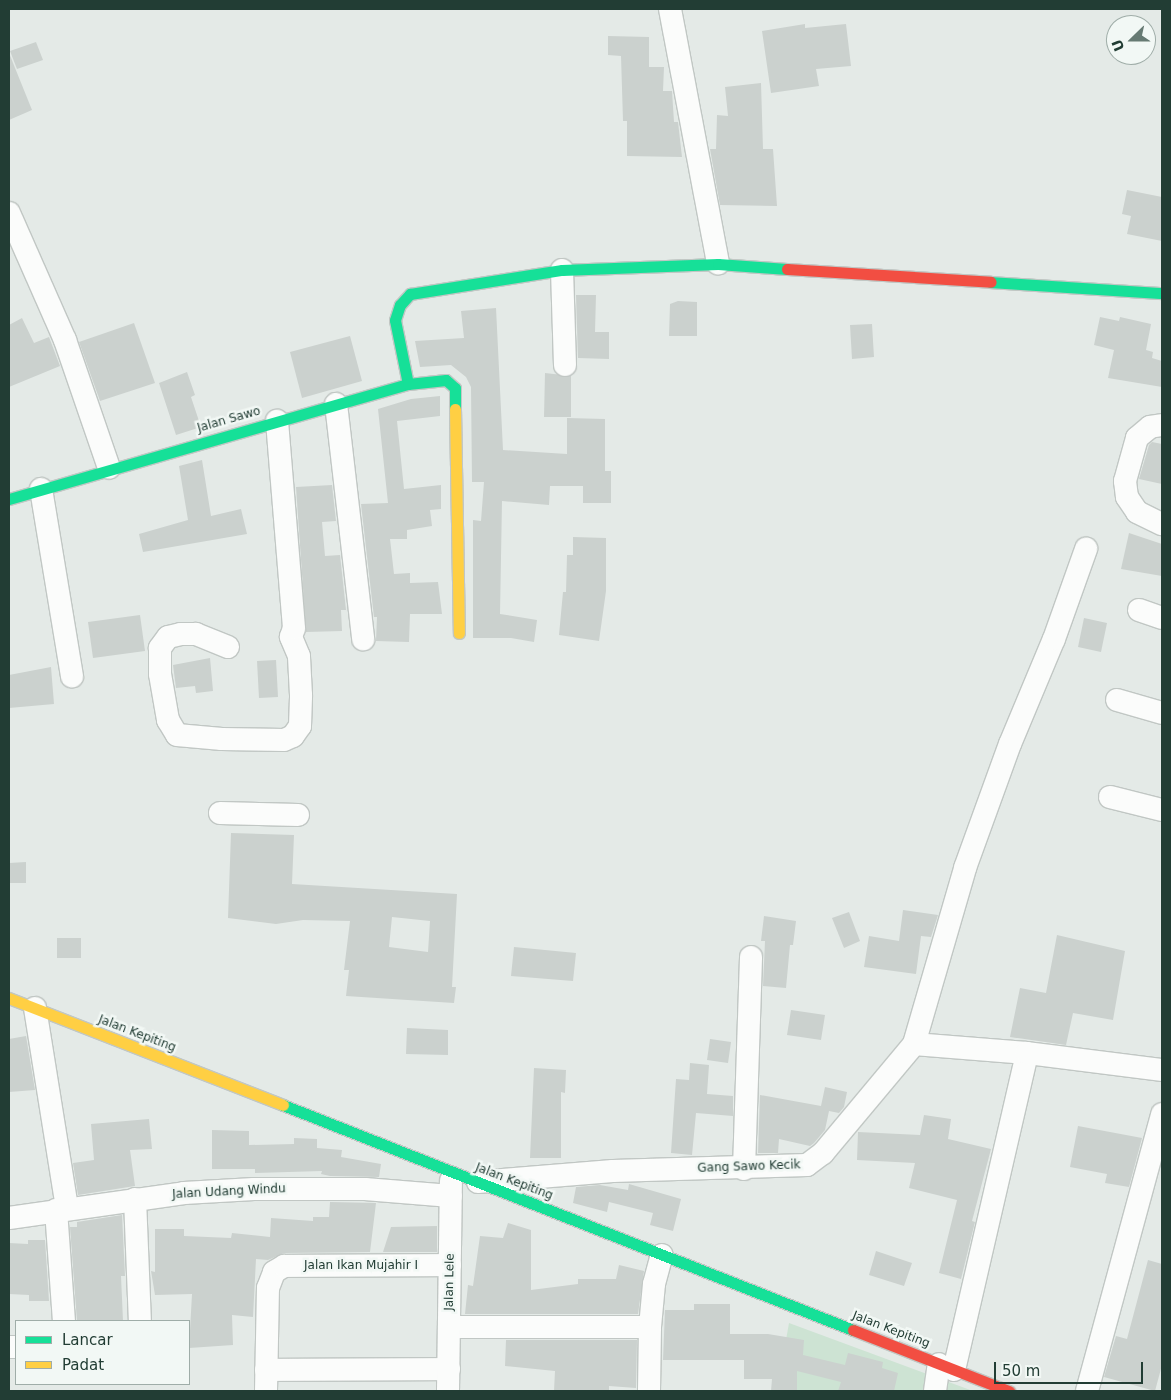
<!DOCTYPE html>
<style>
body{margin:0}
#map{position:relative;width:1171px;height:1400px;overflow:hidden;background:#e4eae7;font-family:"DejaVu Sans",sans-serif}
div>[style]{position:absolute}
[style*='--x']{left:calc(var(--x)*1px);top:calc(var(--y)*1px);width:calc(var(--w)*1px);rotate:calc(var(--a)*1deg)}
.green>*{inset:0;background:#cde3d3}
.building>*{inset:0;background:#cbd1ce}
.roads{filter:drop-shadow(1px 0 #c1c7c4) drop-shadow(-1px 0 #c1c7c4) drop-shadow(0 1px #c1c7c4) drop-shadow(0 -1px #c1c7c4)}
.street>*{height:22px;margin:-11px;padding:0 11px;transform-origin:11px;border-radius:11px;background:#fbfcfb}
.fast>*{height:11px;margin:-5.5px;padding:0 5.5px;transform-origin:5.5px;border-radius:5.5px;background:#16e098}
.slow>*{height:11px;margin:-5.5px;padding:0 5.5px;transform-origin:5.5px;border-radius:5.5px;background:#ffcf43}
.jam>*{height:11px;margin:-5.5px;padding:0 5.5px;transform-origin:5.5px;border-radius:5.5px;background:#f24e42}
span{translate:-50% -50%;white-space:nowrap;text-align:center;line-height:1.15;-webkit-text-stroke:5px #f2f8f5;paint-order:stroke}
.street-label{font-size:12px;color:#223d34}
.frame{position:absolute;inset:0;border:10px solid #223d34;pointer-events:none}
.legend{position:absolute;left:15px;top:1320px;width:175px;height:65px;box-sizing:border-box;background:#f2f8f5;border:1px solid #9fada8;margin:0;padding:6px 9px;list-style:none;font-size:15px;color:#223d34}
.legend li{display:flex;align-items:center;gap:10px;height:25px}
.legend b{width:25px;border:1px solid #9fada8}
.north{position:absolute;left:1106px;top:15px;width:50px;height:50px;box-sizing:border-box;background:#f2f8f5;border:1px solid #9fada8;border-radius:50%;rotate:248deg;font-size:14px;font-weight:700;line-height:20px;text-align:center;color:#223d34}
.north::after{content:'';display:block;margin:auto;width:18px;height:22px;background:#667a73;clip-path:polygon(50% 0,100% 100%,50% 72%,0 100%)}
.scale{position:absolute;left:994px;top:1362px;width:149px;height:22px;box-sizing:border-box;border:2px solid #223d34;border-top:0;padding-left:6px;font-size:15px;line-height:18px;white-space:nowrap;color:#223d34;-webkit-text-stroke:4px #f2f8f5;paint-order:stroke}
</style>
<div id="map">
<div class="green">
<i style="clip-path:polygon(789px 1323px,973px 1391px,777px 1391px)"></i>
</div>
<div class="building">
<i style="clip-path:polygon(805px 24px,805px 28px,846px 24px,851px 66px,816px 69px,819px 86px,771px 93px,762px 31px)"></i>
<i style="clip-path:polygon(608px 36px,649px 37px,649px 67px,664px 67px,663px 91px,672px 91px,674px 122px,678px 122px,682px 157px,627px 156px,627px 121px,623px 121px,621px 56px,608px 55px)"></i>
<i style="clip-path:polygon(36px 42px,43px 60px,17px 69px,10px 51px)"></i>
<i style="clip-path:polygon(9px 53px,32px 110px,9px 120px)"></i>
<i style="clip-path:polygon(761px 83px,763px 149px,773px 149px,777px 206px,720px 205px,710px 149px,716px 149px,717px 115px,728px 116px,725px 87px)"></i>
<i style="clip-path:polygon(1127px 190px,1162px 197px,1162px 241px,1127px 234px,1131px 216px,1122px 214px)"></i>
<i style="clip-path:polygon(576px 295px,596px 295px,595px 332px,609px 332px,609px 359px,578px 358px)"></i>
<i style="clip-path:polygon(678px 301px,697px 302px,697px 336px,669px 336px,670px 304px)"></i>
<i style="clip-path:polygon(496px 308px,503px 450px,567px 454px,567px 418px,605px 419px,605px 471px,611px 471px,611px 503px,583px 503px,583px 486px,550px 486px,549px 505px,502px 501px,500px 614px,537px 620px,534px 642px,511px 638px,473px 638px,473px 520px,481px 521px,484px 482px,472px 482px,471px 387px,466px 377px,451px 365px,420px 367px,415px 341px,464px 338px,461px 311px)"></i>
<i style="clip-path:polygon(1100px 317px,1119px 321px,1120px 317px,1151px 324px,1146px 350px,1153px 352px,1152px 358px,1162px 361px,1162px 387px,1108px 378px,1114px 350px,1094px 345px)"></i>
<i style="clip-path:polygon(22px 318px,34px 343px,49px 337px,60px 366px,9px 387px,9px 325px)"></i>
<i style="clip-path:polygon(134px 323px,155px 383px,100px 401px,79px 342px)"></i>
<i style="clip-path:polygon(872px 324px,874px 357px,852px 359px,850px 325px)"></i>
<i style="clip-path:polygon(350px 336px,362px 381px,302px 398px,290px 352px)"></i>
<i style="clip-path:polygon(187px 372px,195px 395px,191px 397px,201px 427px,176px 435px,159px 383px)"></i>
<i style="clip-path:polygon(545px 373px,571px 376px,571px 417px,544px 417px)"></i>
<i style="clip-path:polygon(440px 396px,440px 416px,397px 421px,404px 489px,441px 485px,441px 509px,430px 510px,432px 526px,407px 530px,407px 539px,390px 539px,394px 574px,410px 573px,410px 583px,438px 582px,442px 614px,410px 614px,409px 642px,376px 641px,377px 617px,374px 617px,361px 504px,388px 503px,378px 409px,411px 399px)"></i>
<i style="clip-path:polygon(1152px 442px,1162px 444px,1162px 484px,1139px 479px,1149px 445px)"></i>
<i style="clip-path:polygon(202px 460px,211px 516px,241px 509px,247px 534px,143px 552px,139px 534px,188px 520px,179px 466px)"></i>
<i style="clip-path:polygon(332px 485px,336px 521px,322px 522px,325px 556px,340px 555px,346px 610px,341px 610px,342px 631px,306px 632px,296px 487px)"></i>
<i style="clip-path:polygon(1129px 533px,1162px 544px,1162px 576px,1121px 569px)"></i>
<i style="clip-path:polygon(573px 537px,606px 538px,606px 591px,599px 641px,559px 635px,563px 592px,566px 592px,567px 555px,573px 555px)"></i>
<i style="clip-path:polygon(140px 615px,145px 651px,93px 658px,88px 622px)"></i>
<i style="clip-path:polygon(1084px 618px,1107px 623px,1101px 652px,1078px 647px)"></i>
<i style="clip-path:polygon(210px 658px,213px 691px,196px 693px,195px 686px,176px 688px,173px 665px)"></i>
<i style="clip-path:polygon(276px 660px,278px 697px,259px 698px,257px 661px)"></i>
<i style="clip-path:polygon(51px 667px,54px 704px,9px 708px,9px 675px)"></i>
<i style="clip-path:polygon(evenodd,231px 833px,294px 835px,292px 884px,457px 894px,452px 987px,456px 987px,454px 1003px,346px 996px,349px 970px,344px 970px,350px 921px,303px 920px,276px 924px,228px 918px,231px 833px,392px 917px,430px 921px,428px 952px,389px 947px,392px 917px)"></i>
<i style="clip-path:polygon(26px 862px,26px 883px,9px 883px,9px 863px)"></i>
<i style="clip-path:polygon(903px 910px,938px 915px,931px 937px,921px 936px,916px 974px,864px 967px,869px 936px,899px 941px)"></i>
<i style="clip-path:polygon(849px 912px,860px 941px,844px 948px,832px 918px)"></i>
<i style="clip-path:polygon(764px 916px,796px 921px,793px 945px,790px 945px,786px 988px,763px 986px,765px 941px,761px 941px)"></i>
<i style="clip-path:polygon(1057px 935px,1125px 951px,1113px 1020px,1073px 1013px,1066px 1045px,1010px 1037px,1020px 988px,1046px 993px)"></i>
<i style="clip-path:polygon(57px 938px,81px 938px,81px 958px,57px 958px)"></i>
<i style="clip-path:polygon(514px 947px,576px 953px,573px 981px,511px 976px)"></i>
<i style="clip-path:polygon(791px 1010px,825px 1015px,821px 1040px,787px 1035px)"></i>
<i style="clip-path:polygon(407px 1028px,448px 1030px,448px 1055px,406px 1054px)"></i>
<i style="clip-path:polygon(26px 1036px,35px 1090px,9px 1092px,9px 1039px)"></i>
<i style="clip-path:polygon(710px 1039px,731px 1042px,728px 1063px,707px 1060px)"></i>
<i style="clip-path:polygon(690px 1063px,709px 1065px,707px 1094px,733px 1096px,733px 1116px,696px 1113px,692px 1155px,671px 1153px,676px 1079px,689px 1080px)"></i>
<i style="clip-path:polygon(534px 1068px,566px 1070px,565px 1093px,561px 1092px,561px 1158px,530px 1158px)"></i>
<i style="clip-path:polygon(825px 1087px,847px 1092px,844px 1107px,839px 1113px,829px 1111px,825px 1130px,814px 1143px,810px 1146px,779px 1139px,778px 1153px,758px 1153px,760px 1095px,821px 1106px)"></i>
<i style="clip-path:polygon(924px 1115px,951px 1119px,948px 1139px,991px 1149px,972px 1221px,975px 1222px,961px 1279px,939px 1273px,957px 1200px,909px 1188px,915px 1163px,857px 1160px,858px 1132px,920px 1135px)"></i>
<i style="clip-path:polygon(149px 1119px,152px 1149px,130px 1150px,135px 1186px,78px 1195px,73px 1163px,94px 1160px,91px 1124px)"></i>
<i style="clip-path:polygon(1078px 1126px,1142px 1138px,1129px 1187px,1105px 1183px,1107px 1174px,1070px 1167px)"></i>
<i style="clip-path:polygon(212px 1130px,249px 1131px,249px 1145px,294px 1144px,294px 1138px,317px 1139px,317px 1148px,342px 1150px,341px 1157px,381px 1164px,379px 1177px,330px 1176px,321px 1174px,322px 1171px,255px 1173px,255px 1169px,212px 1169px)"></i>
<i style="clip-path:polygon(629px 1184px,681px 1199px,673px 1231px,650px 1225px,653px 1213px,609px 1202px,607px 1212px,573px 1203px,576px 1187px,600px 1185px,628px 1190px)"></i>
<i style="clip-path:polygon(330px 1202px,376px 1203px,370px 1252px,284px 1253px,268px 1260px,256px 1259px,253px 1317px,232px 1315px,233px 1345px,189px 1348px,192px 1294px,155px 1295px,151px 1271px,155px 1272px,155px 1229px,184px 1229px,184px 1236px,231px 1238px,232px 1233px,270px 1237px,271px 1218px,313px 1221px,313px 1217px,329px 1217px)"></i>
<i style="clip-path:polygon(122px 1215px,125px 1276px,121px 1276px,123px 1321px,77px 1321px,70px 1227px,77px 1227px,77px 1222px)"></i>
<i style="clip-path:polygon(508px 1223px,531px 1230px,531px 1290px,578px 1284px,578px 1279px,616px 1279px,619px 1265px,644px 1271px,638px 1314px,465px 1314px,468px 1285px,473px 1286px,480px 1236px,503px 1238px)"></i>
<i style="clip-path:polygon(437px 1226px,437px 1252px,383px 1252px,391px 1227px)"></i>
<i style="clip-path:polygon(28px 1240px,45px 1240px,49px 1301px,29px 1301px,29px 1295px,9px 1294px,9px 1243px,28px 1244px)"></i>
<i style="clip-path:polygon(876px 1251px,912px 1263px,904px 1286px,869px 1275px)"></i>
<i style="clip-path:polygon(1148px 1260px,1162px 1264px,1162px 1365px,1155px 1391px,1104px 1377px,1116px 1336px,1127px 1339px)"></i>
<i style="clip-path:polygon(694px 1304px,730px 1304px,730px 1334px,768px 1334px,804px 1340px,803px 1355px,845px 1365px,848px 1353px,883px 1362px,882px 1368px,898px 1373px,894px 1391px,838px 1391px,841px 1382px,797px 1371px,797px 1391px,771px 1391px,772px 1379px,744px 1379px,744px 1360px,663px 1360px,665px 1310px,694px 1310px)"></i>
<i style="clip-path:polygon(506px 1340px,637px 1340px,636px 1388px,609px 1386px,609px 1391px,554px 1391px,555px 1371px,505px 1366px)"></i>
</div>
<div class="roads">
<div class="street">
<i style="--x:670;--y:9;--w:259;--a:79.3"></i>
<i style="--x:9;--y:213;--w:139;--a:66.2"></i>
<i style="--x:65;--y:340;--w:135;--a:71"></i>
<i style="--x:562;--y:270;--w:95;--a:88.2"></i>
<i style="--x:336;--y:404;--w:237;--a:83.4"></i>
<i style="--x:1162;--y:425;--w:12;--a:171"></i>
<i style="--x:1150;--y:427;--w:17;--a:140"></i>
<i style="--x:1137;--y:438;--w:45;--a:105.6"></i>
<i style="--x:1125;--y:481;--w:16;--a:83"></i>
<i style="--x:1127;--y:497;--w:18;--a:56"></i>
<i style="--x:1137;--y:512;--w:28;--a:26"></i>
<i style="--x:41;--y:489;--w:190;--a:80.6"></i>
<i style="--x:1139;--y:610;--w:24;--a:19"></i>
<i style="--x:228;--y:647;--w:35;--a:-158"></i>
<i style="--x:196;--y:634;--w:15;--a:180"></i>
<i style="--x:181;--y:634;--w:13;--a:167"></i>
<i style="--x:168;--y:637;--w:14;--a:126"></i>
<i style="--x:160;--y:648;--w:26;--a:90"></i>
<i style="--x:160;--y:674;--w:47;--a:80.1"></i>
<i style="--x:168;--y:720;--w:17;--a:59"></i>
<i style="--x:177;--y:735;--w:45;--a:5.1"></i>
<i style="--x:222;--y:739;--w:62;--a:0.9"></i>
<i style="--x:284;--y:740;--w:10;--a:-24"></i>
<i style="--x:293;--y:736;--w:12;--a:-55"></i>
<i style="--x:300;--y:726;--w:31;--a:-88"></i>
<i style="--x:301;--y:695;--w:39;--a:-93"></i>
<i style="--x:299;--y:656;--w:21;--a:-113"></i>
<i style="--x:291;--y:637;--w:9;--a:-72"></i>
<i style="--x:294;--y:628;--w:208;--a:-94.7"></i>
<i style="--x:1117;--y:700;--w:47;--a:16.1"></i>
<i style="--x:1110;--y:797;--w:54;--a:14"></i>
<i style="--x:220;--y:813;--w:78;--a:1.5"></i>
<i style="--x:35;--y:1008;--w:203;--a:80.9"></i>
<i style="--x:914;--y:1044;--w:183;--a:-73.8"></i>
<i style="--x:965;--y:868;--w:132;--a:-70.1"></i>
<i style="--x:1010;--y:744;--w:114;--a:-67.3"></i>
<i style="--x:1054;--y:639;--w:96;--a:-70.4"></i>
<i style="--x:744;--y:1169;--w:212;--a:-88.1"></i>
<i style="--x:478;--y:1182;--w:135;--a:-4.7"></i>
<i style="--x:613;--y:1171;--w:194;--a:-1.8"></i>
<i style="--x:807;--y:1165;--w:20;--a:-37"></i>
<i style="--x:823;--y:1153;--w:142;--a:-50.1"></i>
<i style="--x:914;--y:1044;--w:113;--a:4.6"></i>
<i style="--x:135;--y:1199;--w:122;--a:87.7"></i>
<i style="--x:56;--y:1210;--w:111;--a:85.9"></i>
<i style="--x:9;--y:1218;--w:177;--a:-8.1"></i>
<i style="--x:184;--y:1193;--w:70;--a:-3.3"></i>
<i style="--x:254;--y:1189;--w:111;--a:0"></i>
<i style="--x:365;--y:1189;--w:86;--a:4.7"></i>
<i style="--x:449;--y:1327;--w:201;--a:0"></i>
<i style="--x:9;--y:1347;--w:7;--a:0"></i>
<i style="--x:266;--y:1370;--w:183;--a:-0.3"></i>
<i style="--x:954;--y:1370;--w:325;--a:-77"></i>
<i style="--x:1027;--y:1053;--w:136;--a:7.2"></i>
<i style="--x:266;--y:1391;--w:103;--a:-88.9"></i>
<i style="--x:268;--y:1288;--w:17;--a:-69"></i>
<i style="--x:274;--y:1272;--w:12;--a:-31"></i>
<i style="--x:284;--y:1266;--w:166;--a:-0.3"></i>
<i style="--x:448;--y:1391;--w:210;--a:-89.2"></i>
<i style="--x:649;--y:1391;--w:64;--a:-89.1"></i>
<i style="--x:650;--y:1327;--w:43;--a:-84.7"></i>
<i style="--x:654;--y:1284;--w:30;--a:-75"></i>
<i style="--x:935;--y:1391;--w:27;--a:-82"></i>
<i style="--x:1087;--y:1391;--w:287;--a:-74.8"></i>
</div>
<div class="fast">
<i style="--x:991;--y:282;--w:171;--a:3.7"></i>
<i style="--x:408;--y:384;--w:65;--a:-101.5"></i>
<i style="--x:395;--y:320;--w:16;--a:-72"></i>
<i style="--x:400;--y:305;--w:15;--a:-48"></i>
<i style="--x:410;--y:294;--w:154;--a:-9"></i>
<i style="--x:562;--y:270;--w:156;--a:-2.2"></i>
<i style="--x:718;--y:264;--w:69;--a:4.1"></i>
<i style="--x:9;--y:499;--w:415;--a:-16.1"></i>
<i style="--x:408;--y:384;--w:38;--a:-6"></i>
<i style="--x:446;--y:380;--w:12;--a:42"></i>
<i style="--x:455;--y:388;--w:21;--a:90"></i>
<i style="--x:283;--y:1105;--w:613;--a:21.54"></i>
</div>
<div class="slow">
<i style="--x:455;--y:409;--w:224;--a:89"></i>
<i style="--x:9;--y:998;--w:294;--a:21.3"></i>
</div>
<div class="jam">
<i style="--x:787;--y:269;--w:204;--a:3.6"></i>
<i style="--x:853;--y:1330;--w:168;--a:21.4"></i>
</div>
</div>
<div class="street-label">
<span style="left:229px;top:420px;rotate:-16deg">Jalan Sawo</span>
<span style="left:137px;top:1034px;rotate:21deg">Jalan Kepiting</span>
<span style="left:749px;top:1167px;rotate:-2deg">Gang Sawo Kecik</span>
<span style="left:514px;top:1182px;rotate:21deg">Jalan Kepiting</span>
<span style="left:229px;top:1192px;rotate:-3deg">Jalan Udang Windu</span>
<span style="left:361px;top:1266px">Jalan Ikan Mujahir I</span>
<span style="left:450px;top:1282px;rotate:-89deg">Jalan Lele</span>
<span style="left:891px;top:1330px;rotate:21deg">Jalan Kepiting</span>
</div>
<div class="frame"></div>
<ul class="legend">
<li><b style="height:6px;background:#16e098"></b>Lancar</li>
<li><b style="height:6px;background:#ffcf43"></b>Padat</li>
</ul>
<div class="north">U</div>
<div class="scale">50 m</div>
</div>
